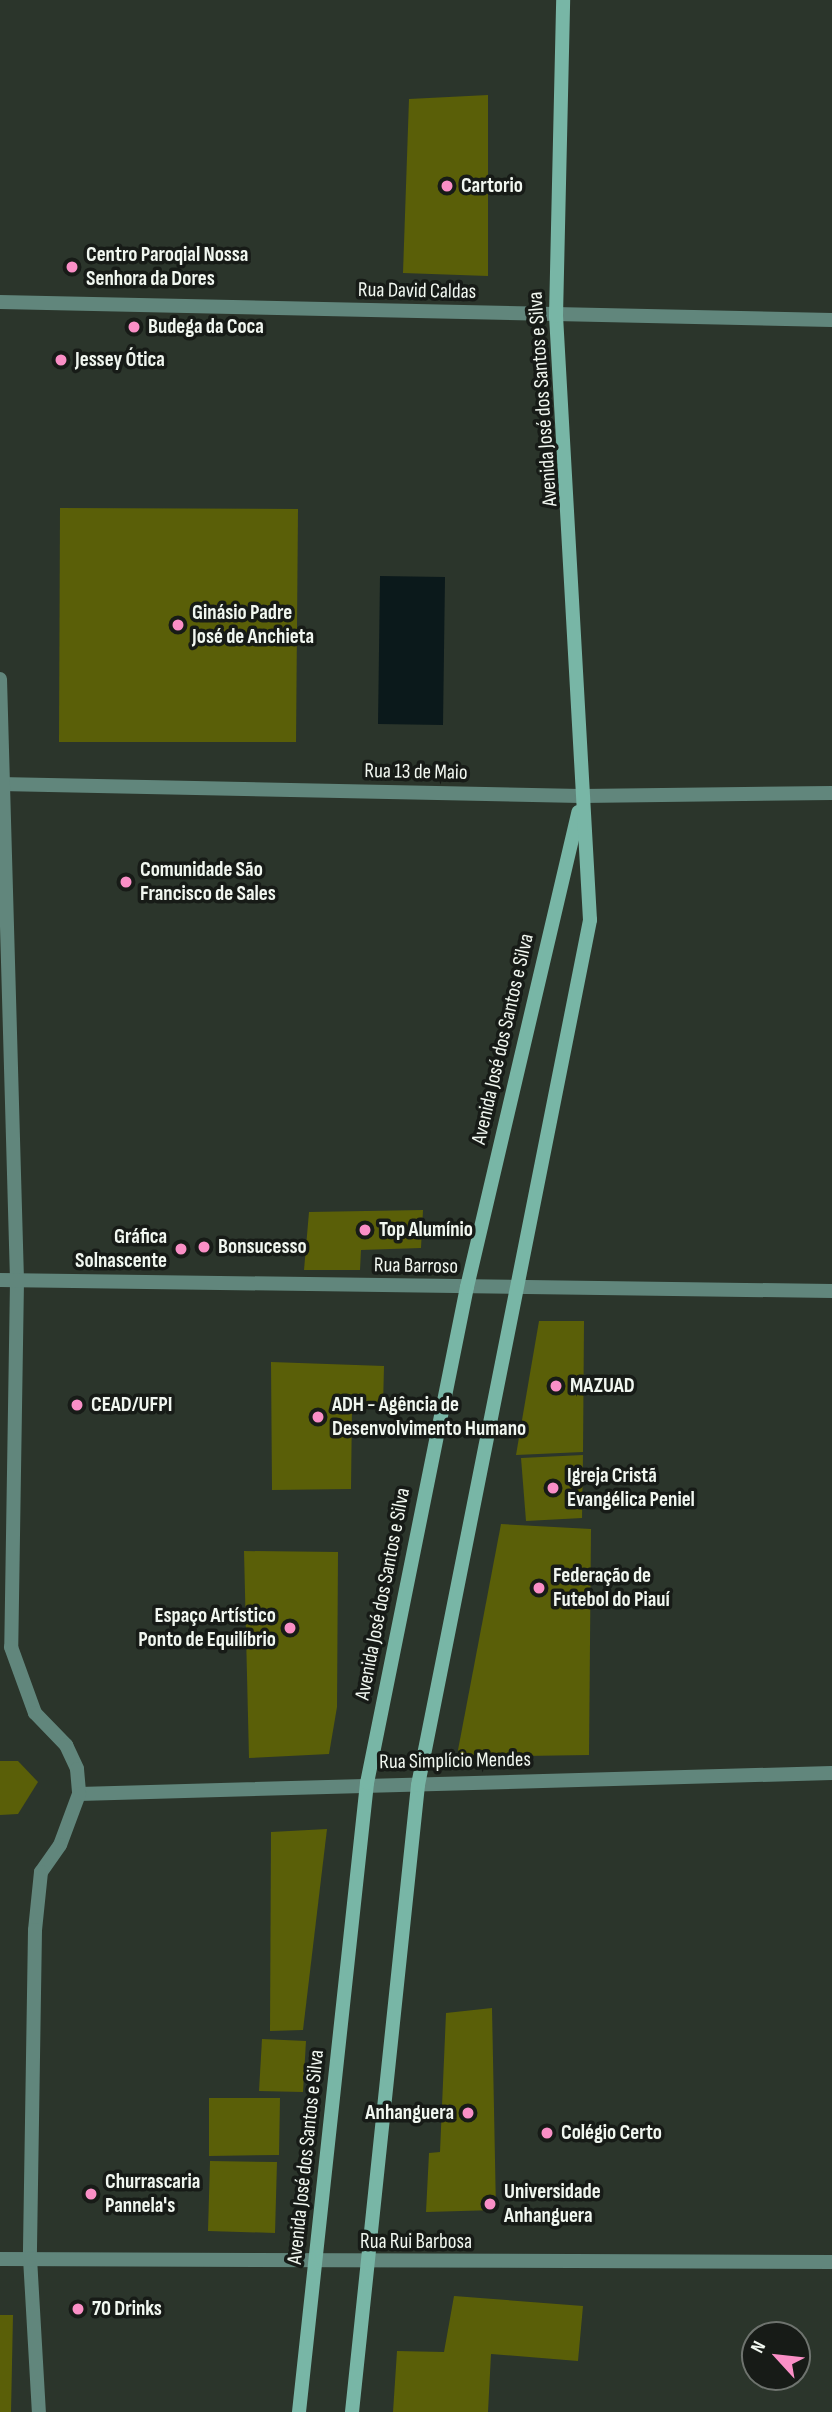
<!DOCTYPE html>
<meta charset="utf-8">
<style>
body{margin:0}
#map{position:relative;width:832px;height:2412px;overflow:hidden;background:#2b352b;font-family:"Sofia Sans Condensed",sans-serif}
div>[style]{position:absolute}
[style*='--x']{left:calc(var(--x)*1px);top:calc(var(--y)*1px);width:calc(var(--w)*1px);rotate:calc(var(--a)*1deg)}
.water>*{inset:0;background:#0b191b}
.building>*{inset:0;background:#5a5f08}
.minor>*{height:14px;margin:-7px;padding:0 7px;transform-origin:7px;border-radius:7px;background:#61867c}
.tertiary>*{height:14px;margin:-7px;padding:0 7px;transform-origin:7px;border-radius:7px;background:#61867c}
.secondary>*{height:14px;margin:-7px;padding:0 7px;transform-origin:7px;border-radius:7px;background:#78b6a6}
.dots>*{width:19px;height:19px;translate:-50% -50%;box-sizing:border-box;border:4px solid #171b17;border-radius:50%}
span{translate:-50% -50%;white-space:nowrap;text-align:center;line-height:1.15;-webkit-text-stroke:7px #171b17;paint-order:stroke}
.poi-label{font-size:21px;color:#f1f7f0;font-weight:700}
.left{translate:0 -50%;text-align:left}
.right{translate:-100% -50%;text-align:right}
.street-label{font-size:21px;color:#f1f7f0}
.north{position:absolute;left:741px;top:2321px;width:70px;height:70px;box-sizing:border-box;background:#171b17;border:2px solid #6e736e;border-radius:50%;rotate:297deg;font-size:19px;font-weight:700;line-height:28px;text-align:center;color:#f1f7f0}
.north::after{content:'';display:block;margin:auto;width:24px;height:32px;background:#fa8fc6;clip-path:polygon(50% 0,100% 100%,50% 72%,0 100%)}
</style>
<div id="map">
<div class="water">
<i style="clip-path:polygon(380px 576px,445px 577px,443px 725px,378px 724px)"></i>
</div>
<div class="building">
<i style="clip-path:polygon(488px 95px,488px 276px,403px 273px,409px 99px)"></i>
<i style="clip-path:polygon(60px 508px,298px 509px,296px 742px,59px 742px)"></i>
<i style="clip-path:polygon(423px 1210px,421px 1248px,361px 1250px,360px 1270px,304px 1270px,309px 1212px)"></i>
<i style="clip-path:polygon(539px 1321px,584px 1321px,583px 1452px,516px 1455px)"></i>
<i style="clip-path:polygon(271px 1362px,384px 1366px,383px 1407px,352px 1406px,351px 1489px,272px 1490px)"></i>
<i style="clip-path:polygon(583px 1455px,582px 1518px,526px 1521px,521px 1458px)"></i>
<i style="clip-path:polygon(501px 1524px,591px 1529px,589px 1755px,464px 1757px,458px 1750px)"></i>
<i style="clip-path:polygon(244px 1551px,338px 1552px,337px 1707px,329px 1754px,249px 1758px)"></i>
<i style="clip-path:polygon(0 1761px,18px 1761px,38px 1782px,18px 1814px,0 1815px)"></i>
<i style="clip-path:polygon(327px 1829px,303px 2030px,270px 2031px,271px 1832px)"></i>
<i style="clip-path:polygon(492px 2008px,496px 2210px,426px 2212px,429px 2153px,440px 2152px,446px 2013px)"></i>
<i style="clip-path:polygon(262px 2039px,306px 2041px,303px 2092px,259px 2091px)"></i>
<i style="clip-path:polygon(209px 2098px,280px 2098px,279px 2155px,209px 2156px)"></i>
<i style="clip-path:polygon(210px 2161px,277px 2162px,275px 2233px,208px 2231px)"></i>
<i style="clip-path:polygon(454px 2296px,583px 2306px,578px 2361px,491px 2354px,488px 2412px,393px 2412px,397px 2351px,444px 2352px)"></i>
<i style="clip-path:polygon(0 2315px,13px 2315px,11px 2412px,0 2412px)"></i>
</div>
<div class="minor">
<i style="--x:0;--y:302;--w:832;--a:1.24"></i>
<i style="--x:0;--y:784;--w:581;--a:1.18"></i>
<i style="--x:581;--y:796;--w:251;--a:-0.7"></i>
<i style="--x:79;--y:1794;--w:753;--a:-1.6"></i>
</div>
<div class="tertiary">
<i style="--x:0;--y:679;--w:602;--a:88.38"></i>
<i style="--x:17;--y:1281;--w:366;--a:90.9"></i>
<i style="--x:11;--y:1647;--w:70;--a:70"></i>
<i style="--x:35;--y:1713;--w:45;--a:45.9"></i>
<i style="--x:66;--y:1745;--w:26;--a:65"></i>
<i style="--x:77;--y:1769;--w:25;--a:85"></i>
<i style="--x:79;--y:1794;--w:54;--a:110.4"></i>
<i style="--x:60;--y:1845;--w:33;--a:125"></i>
<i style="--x:41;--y:1872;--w:58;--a:95.9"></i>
<i style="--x:35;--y:1930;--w:328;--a:90.9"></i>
<i style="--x:30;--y:2258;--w:154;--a:86.7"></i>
<i style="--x:0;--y:1280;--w:832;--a:0.76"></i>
<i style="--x:0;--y:2259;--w:832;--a:0.21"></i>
</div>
<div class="secondary">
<i style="--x:299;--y:2412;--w:633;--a:-83.83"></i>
<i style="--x:367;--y:1783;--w:506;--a:-78.6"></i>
<i style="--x:467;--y:1287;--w:488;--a:-76.8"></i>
<i style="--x:352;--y:2412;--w:630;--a:-83.99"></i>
<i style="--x:418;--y:1785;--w:882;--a:-78.75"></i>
<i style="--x:590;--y:920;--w:605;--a:-93.22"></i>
<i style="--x:556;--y:316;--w:316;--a:-88.7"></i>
</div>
<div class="dots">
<i style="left:447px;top:186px;background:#fa8fc6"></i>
<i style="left:72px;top:267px;background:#fa8fc6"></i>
<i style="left:134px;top:327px;background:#fa8fc6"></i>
<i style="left:61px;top:360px;background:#fa8fc6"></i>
<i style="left:178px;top:625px;background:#fa8fc6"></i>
<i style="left:126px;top:882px;background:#fa8fc6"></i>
<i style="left:365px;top:1230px;background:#fa8fc6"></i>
<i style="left:204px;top:1247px;background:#fa8fc6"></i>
<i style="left:181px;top:1249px;background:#fa8fc6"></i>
<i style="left:556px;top:1386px;background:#fa8fc6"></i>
<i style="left:77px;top:1405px;background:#fa8fc6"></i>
<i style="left:318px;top:1417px;background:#fa8fc6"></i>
<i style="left:553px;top:1488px;background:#fa8fc6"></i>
<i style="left:539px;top:1588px;background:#fa8fc6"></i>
<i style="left:290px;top:1628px;background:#fa8fc6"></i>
<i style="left:468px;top:2113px;background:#fa8fc6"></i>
<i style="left:547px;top:2133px;background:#fa8fc6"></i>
<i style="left:91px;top:2194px;background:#fa8fc6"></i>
<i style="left:490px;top:2204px;background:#fa8fc6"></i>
<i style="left:78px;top:2309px;background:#fa8fc6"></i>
</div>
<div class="poi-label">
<span class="left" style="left:461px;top:186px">Cartorio</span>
<span class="left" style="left:86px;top:267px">Centro Paroqial Nossa<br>Senhora da Dores</span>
<span class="left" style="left:148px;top:327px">Budega da Coca</span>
<span class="left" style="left:75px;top:360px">Jessey Ótica</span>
<span class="left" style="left:192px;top:625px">Ginásio Padre<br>José de Anchieta</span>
<span class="left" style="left:140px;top:882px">Comunidade São<br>Francisco de Sales</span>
<span class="left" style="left:379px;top:1230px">Top Alumínio</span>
<span class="right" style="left:167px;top:1249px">Gráfica<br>Solnascente</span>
<span class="left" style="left:218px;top:1247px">Bonsucesso</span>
<span class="left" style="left:570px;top:1386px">MAZUAD</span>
<span class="left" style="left:91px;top:1405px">CEAD/UFPI</span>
<span class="left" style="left:332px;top:1417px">ADH - Agência de<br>Desenvolvimento Humano</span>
<span class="left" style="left:567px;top:1488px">Igreja Cristã<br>Evangélica Peniel</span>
<span class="left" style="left:553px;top:1588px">Federação de<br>Futebol do Piauí</span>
<span class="right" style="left:276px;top:1628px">Espaço Artístico<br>Ponto de Equilíbrio</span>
<span class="right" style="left:454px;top:2113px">Anhanguera</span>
<span class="left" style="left:561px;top:2133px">Colégio Certo</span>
<span class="left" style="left:105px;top:2194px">Churrascaria<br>Pannela's</span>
<span class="left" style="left:504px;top:2204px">Universidade<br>Anhanguera</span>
<span class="left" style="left:92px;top:2309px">70 Drinks</span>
</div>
<div class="street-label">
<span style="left:417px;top:291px;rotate:1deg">Rua David Caldas</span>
<span style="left:543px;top:399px;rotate:-94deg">Avenida José dos Santos e Silva</span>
<span style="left:416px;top:772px;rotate:1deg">Rua 13 de Maio</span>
<span style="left:503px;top:1039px;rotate:-77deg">Avenida José dos Santos e Silva</span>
<span style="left:416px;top:1266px;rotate:1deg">Rua Barroso</span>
<span style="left:383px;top:1594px;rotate:-79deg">Avenida José dos Santos e Silva</span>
<span style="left:455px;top:1761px;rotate:-1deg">Rua Simplício Mendes</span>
<span style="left:306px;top:2157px;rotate:-84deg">Avenida José dos Santos e Silva</span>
<span style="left:416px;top:2242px">Rua Rui Barbosa</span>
</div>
<div class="north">N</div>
</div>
